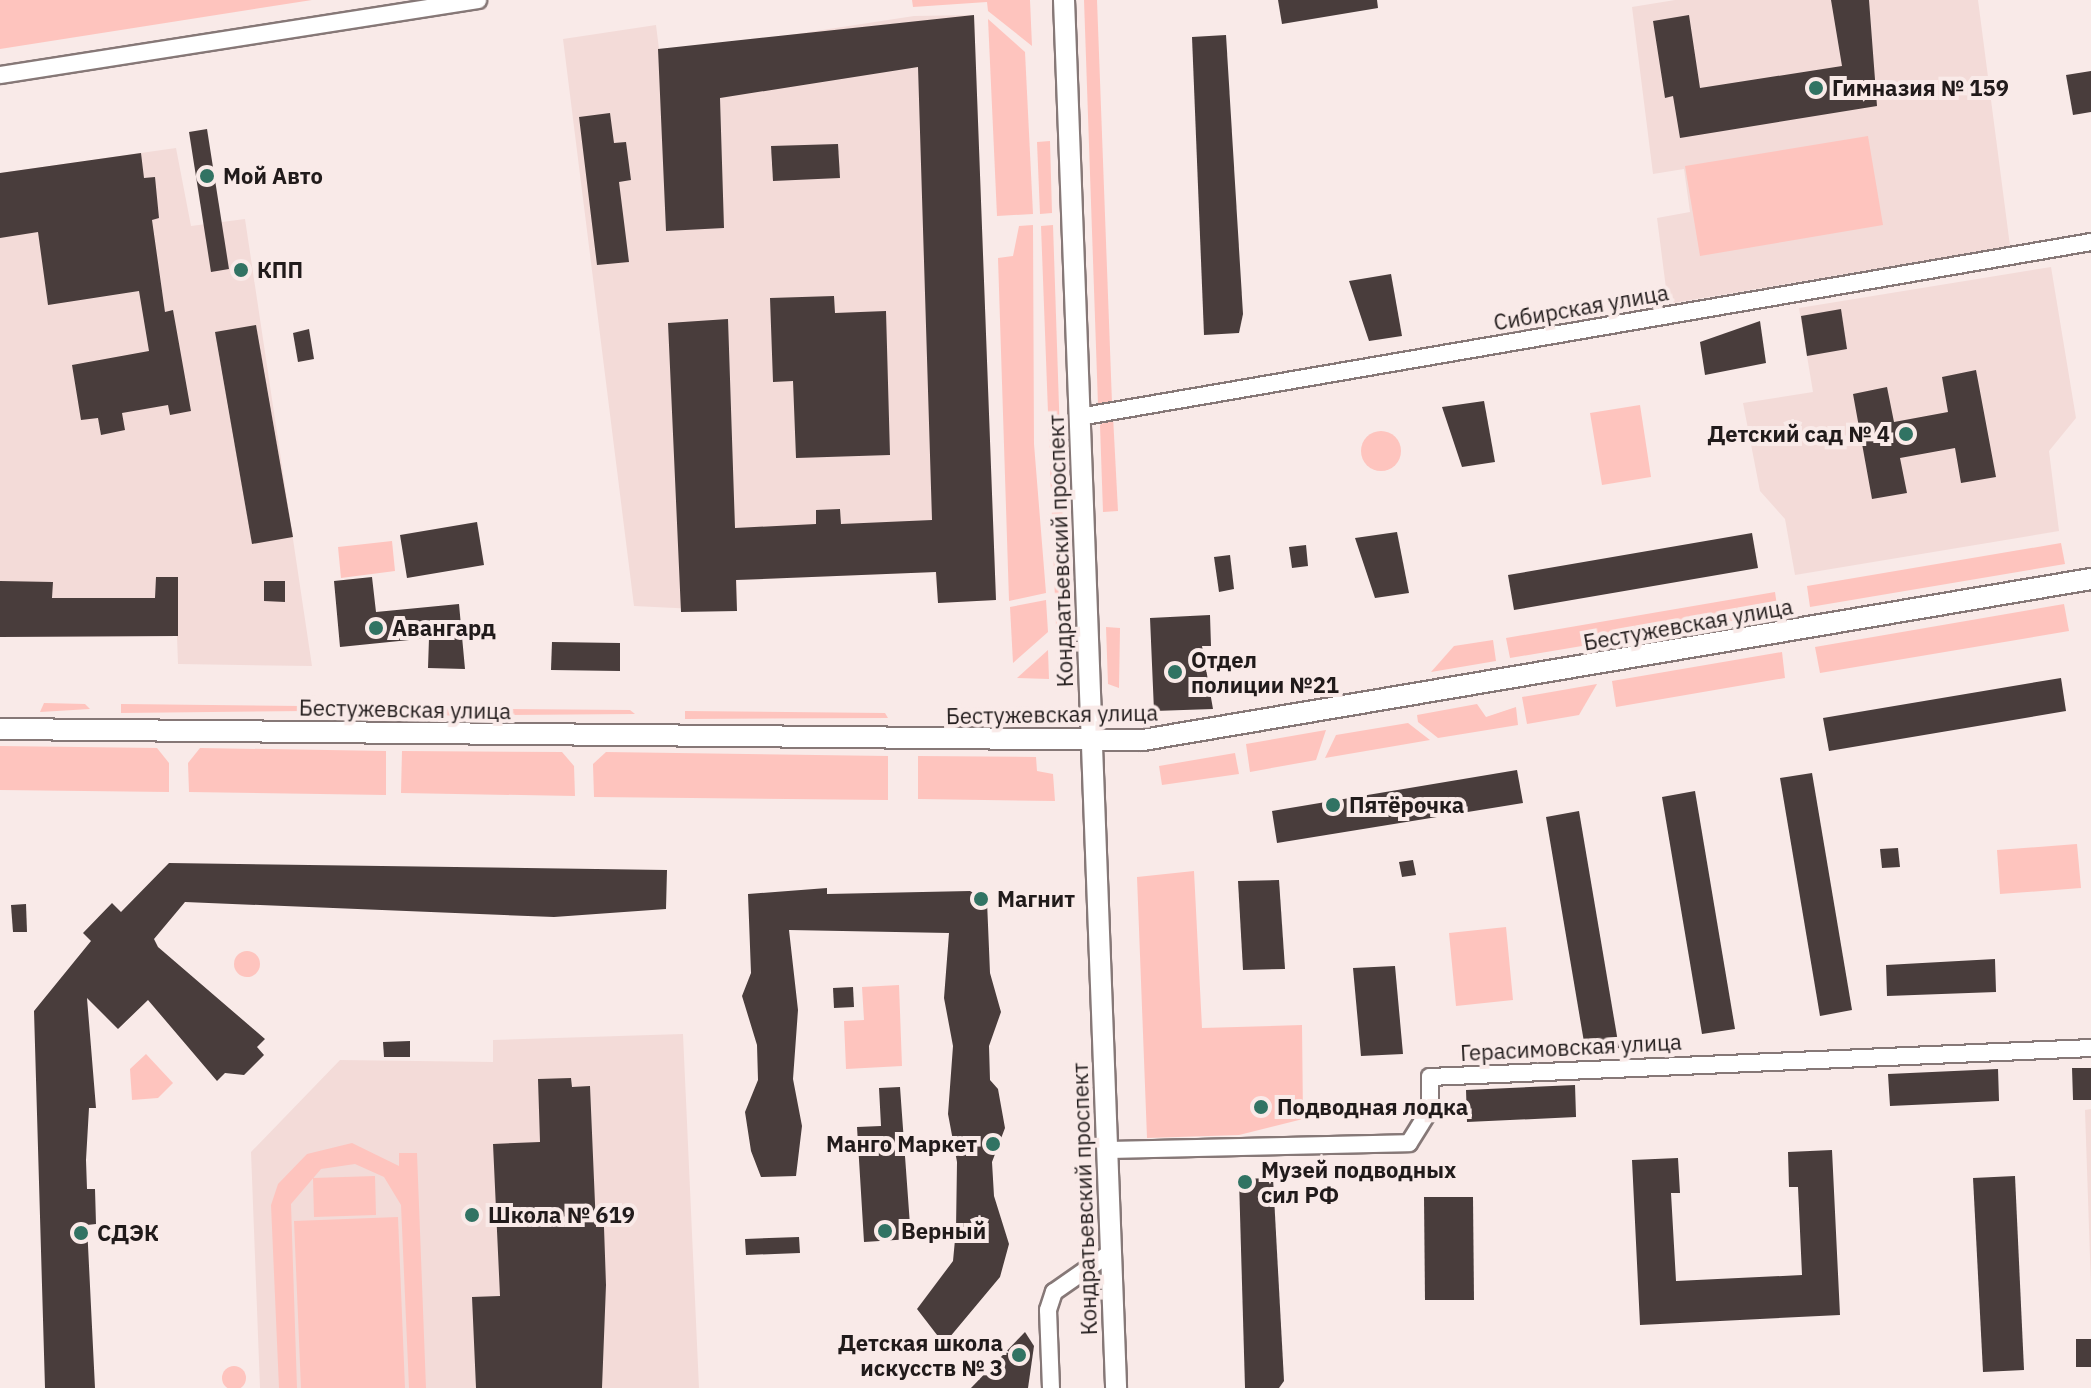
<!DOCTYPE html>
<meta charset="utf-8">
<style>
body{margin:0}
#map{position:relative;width:2091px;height:1388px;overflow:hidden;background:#f9eae8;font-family:"IBM Plex Sans",sans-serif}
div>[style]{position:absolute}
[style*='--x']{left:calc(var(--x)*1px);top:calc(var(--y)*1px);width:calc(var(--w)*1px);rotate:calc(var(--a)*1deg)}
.built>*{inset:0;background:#f3dbd8}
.green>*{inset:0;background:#fec4be}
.round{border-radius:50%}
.building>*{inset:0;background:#493d3c}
.roads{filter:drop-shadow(2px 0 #867877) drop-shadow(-2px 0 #867877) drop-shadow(0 2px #867877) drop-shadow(0 -2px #867877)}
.minor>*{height:16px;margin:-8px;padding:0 8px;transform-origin:8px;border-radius:8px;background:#fff}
.tertiary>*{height:20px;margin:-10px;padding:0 10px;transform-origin:10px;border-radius:10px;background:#fff}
.dots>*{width:22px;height:22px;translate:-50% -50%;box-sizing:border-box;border:4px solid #f9eae8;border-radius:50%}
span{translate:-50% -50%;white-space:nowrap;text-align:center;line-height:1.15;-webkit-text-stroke:8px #f9eae8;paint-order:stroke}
.poi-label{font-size:22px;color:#211b1b;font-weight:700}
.left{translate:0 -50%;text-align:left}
.right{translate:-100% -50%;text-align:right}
.street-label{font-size:22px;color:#211b1b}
</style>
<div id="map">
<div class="built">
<i style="clip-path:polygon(1675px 0,1978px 0,2010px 246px,1668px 304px,1657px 218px,1690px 212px,1684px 169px,1653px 174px,1632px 7px)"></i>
<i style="clip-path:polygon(974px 15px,996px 600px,938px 603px,935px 572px,737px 580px,737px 611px,634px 606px,563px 39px,656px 25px,659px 49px,711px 47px,914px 16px)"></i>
<i style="clip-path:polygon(176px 148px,191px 226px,245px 219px,312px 666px,178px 664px,177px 636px,0 637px,0 173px)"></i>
<i style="clip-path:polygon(2051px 267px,2076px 418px,2049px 451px,2059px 531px,1795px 575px,1785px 519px,1760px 491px,1743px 403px,1813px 392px,1799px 308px)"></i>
<i style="clip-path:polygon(683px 1034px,699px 1388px,260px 1388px,251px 1152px,340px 1060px,493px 1062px,493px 1040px)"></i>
<i style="clip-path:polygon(2091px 1109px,2091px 1287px,2085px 1110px)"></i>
</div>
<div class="green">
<i style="clip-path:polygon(0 0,312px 0,0 49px)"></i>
<i style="clip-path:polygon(912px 0,1030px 0,1032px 46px,988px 11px,987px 2px,913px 7px)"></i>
<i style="clip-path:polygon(1084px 0,1097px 0,1112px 403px,1098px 405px)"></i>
<i style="clip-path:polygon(988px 19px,1025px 52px,1033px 214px,997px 216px)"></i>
<i style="clip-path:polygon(1868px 136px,1883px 225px,1700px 256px,1685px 166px)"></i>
<i style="clip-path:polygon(1050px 141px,1052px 213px,1040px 214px,1037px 142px)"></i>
<i style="clip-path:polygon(1033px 225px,1034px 444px,1046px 593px,1009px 601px,998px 258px,1013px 256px,1019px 226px)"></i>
<i style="clip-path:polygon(1053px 225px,1068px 679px,1058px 679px,1041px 226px)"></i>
<i style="clip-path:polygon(1640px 405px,1651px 477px,1602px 485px,1590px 413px)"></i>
<i style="clip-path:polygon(1113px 416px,1118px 511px,1103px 512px,1100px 425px)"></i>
<i class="round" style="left:1361px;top:431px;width:40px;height:40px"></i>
<i style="clip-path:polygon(392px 541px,395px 571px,341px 578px,338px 547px)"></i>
<i style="clip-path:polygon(2061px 543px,2065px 564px,1810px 607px,1807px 586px)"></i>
<i style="clip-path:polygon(1775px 592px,1778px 613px,1510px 658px,1506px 638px)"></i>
<i style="clip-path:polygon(1046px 600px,1048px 632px,1013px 663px,1010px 607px)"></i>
<i style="clip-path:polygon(2064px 604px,2069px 631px,1820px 673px,1815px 647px)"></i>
<i style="clip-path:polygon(1106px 627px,1120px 628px,1119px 688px,1108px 684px)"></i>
<i style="clip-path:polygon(1493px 640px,1496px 661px,1431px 672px,1454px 646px)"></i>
<i style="clip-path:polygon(1048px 650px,1049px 679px,1017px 678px)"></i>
<i style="clip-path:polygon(1782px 652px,1785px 678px,1616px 707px,1612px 681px)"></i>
<i style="clip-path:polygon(1597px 684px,1579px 715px,1527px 724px,1522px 697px)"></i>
<i style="clip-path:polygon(44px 703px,85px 704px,90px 709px,40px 712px)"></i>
<i style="clip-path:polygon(121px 704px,301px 706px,305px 711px,121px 713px)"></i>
<i style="clip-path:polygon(1477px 704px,1486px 717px,1516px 707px,1518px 725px,1438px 738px,1418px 722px,1417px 715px)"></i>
<i style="clip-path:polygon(377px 708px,630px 710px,635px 714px,377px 716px)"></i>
<i style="clip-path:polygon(685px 711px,885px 713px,888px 718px,685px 719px)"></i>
<i style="clip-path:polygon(1408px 723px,1430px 740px,1325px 758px,1336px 735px)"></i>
<i style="clip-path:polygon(1326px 730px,1316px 760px,1250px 772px,1246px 744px)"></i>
<i style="clip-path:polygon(0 746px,157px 748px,169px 763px,169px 792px,0 790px)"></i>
<i style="clip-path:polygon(200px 748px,386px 751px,386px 795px,189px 792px,188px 763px)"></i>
<i style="clip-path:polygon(402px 751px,562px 752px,574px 766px,575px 796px,401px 793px)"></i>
<i style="clip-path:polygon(606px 752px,888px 756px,888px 800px,594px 797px,593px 764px)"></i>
<i style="clip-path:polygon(1235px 753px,1239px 774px,1162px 785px,1159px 766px)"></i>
<i style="clip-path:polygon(918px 756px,1036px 757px,1037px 771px,1053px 774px,1055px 801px,918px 799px)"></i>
<i style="clip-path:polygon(2077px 844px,2081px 888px,2000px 894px,1997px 850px)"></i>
<i style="clip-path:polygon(1194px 871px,1202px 1028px,1302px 1025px,1303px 1119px,1239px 1135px,1147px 1138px,1137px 877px)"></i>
<i style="clip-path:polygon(1506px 927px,1513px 1000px,1456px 1006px,1449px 933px)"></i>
<i class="round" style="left:234px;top:951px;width:26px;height:26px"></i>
<i style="clip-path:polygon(899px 985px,902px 1066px,846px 1069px,844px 1021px,864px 1020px,862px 987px)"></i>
<i style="clip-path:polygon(146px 1054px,173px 1083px,158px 1098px,132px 1100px,130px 1069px)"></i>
<i style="clip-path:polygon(352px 1143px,399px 1166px,399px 1153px,417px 1153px,426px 1388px,409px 1388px,401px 1205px,384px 1177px,355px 1164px,321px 1169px,291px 1204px,297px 1388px,279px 1388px,271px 1205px,278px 1184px,307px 1154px)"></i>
<i style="clip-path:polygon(375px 1176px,376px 1215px,314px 1217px,313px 1178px)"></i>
<i style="clip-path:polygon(398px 1217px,405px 1388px,301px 1388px,294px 1221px)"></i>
<i class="round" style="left:222px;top:1366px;width:24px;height:24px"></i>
</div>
<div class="building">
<i style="clip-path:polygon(1278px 0,1377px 0,1378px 8px,1282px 24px)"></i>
<i style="clip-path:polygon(1831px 0,1869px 0,1877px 106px,1680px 138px,1673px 96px,1665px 98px,1653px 21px,1689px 15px,1700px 88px,1842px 66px)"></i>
<i style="clip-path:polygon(974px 15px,996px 600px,938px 603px,936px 572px,736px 580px,737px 611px,681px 612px,668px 323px,728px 319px,735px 528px,816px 524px,816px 510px,840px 509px,841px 524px,932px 520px,918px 67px,720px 98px,724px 228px,666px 231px,658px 49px)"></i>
<i style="clip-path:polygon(1226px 35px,1243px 314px,1239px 333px,1204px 335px,1192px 37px)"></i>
<i style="clip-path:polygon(2091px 71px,2091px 112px,2073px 115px,2066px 75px)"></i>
<i style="clip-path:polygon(610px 113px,614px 143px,626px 142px,631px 180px,619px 182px,629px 262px,597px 265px,579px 117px)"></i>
<i style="clip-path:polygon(207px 129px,229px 269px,211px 272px,189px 132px)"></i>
<i style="clip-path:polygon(838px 144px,840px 178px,773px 181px,771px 146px)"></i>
<i style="clip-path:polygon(141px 153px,144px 178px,155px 177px,159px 218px,152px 220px,165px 312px,173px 310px,191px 411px,170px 415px,168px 405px,122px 413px,125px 430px,101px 435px,98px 418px,81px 420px,72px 365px,149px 351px,139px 291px,48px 305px,38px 232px,0 238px,0 173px)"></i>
<i style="clip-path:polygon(1391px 274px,1402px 336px,1369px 341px,1349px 281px)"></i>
<i style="clip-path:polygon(834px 296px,835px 313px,886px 311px,890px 455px,796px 458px,793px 381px,773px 382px,770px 298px)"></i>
<i style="clip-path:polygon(1841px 309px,1847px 349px,1807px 356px,1801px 316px)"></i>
<i style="clip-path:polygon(1760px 321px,1766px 363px,1705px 375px,1700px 342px)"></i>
<i style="clip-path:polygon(256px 325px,293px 537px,252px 544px,215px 332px)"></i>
<i style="clip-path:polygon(309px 329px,314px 359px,298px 362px,293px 333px)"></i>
<i style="clip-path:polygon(1976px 370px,1996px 477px,1961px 483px,1955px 448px,1900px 458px,1907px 493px,1872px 499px,1853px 394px,1887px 387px,1894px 422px,1948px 412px,1942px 377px)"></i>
<i style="clip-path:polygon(1484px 401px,1495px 462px,1462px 467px,1442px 407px)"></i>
<i style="clip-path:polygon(477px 522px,484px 565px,407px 578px,400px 535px)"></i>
<i style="clip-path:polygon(1397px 532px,1409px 593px,1375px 598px,1355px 538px)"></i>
<i style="clip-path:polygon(1752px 533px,1758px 568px,1514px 610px,1508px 575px)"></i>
<i style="clip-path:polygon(1306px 545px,1308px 566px,1292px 568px,1289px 547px)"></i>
<i style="clip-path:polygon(1230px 555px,1234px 589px,1219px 592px,1214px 557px)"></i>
<i style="clip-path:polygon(156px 577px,178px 577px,178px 636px,0 637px,0 581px,53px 582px,52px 598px,155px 598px)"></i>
<i style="clip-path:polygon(372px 577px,376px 612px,459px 604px,465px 669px,428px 668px,429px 638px,340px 647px,334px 581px)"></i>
<i style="clip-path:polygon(264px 581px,285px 581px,285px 602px,264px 601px)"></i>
<i style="clip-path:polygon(1210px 615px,1211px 646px,1202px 646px,1213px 709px,1154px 711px,1150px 618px)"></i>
<i style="clip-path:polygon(552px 642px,620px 643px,620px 671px,551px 670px)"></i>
<i style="clip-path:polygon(2061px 678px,2066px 711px,1829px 751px,1823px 718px)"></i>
<i style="clip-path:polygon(1517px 770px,1523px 803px,1277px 843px,1272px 811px)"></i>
<i style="clip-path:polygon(1812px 773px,1852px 1010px,1820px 1016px,1780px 778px)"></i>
<i style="clip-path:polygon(1695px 791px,1735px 1029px,1702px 1034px,1662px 797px)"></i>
<i style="clip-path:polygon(1579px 811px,1619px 1048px,1586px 1054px,1546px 817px)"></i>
<i style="clip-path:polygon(1898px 848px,1900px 867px,1882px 868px,1880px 849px)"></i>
<i style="clip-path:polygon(1413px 860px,1416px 875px,1402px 877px,1399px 862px)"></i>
<i style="clip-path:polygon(169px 863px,667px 870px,666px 909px,554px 917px,185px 902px,154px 939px,158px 947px,265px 1039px,257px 1047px,264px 1055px,244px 1075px,225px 1073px,217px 1081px,148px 1000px,118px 1029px,87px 998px,96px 1108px,89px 1108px,86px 1160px,87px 1189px,95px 1189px,96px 1224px,87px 1225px,95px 1388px,45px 1388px,34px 1011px,91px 941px,83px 933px,112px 903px,121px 912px)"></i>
<i style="clip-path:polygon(1279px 880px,1285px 969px,1243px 970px,1238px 881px)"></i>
<i style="clip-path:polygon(827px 888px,827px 894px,970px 891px,987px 901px,990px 973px,1001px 1012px,989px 1046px,990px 1080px,998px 1089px,1005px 1128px,992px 1162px,994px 1196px,1009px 1244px,1000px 1277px,944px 1344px,917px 1309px,953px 1261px,956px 1229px,957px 1162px,948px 1114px,953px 1046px,944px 998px,949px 933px,789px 930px,798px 1010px,793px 1079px,802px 1126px,796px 1176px,761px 1177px,751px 1151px,745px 1112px,758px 1080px,757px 1045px,742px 996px,751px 973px,748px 894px)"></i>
<i style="clip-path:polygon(26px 904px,27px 932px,13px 932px,11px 905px)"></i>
<i style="clip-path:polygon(1995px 959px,1996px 992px,1887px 996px,1886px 965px)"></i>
<i style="clip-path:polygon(1395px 966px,1403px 1054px,1361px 1056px,1353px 968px)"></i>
<i style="clip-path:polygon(853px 987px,854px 1007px,834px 1008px,833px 988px)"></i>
<i style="clip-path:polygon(410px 1041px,410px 1057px,384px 1057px,383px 1042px)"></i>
<i style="clip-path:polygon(2072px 1068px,2091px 1068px,2091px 1100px,2073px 1100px)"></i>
<i style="clip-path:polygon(1998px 1069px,1999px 1101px,1890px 1106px,1888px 1074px)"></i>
<i style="clip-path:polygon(571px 1078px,572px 1087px,590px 1086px,596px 1227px,604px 1227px,606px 1285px,602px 1388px,476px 1388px,472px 1297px,500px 1296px,493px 1144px,540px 1142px,538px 1079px)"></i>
<i style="clip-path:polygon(1575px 1085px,1576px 1117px,1467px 1122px,1466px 1090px)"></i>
<i style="clip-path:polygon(900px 1087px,911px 1239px,864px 1242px,857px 1127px,881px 1126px,879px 1088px)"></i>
<i style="clip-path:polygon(1832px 1150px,1840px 1315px,1640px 1325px,1632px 1160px,1678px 1158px,1680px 1193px,1671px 1193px,1676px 1281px,1802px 1275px,1798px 1187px,1789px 1187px,1788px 1152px)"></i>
<i style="clip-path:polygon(2015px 1176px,2024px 1370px,1983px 1372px,1973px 1178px)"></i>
<i style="clip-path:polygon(1273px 1178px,1284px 1381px,1279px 1388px,1245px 1388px,1239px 1179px)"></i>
<i style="clip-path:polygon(1424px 1197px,1473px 1197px,1474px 1300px,1425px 1300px)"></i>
<i style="clip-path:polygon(799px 1237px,800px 1253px,746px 1255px,745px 1239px)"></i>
<i style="clip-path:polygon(1025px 1332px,1034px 1346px,1028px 1388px,971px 1388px)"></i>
<i style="clip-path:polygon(2076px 1339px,2091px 1339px,2091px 1367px,2076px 1367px)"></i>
</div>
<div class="roads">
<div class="minor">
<i style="--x:0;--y:75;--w:484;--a:-8.9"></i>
<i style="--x:1079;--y:417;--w:1027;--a:-9.81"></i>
<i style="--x:1106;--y:1150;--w:303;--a:-1.3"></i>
<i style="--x:1409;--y:1143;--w:40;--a:-58"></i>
<i style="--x:1430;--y:1109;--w:32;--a:-90"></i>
<i style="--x:1430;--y:1077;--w:662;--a:-2.51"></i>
<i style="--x:1051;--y:1388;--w:78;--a:-92.2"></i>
<i style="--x:1048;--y:1310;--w:19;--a:-72"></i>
<i style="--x:1054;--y:1292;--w:68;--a:-34.9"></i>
</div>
<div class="tertiary">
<i style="--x:1064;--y:0;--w:1389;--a:87.85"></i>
<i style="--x:0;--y:729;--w:1143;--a:0.55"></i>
<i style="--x:1143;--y:740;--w:962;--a:-9.64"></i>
</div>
</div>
<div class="dots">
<i style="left:1816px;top:88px;background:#317363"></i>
<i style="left:207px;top:176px;background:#317363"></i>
<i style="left:241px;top:270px;background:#317363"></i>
<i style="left:1906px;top:434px;background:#317363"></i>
<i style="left:376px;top:628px;background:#317363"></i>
<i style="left:1175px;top:672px;background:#317363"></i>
<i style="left:1333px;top:805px;background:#317363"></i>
<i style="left:981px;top:899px;background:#317363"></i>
<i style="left:1261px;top:1107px;background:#317363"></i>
<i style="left:993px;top:1144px;background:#317363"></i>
<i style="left:1245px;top:1182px;background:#317363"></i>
<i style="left:472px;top:1215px;background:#317363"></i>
<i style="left:885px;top:1231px;background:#317363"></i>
<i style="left:81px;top:1233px;background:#317363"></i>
<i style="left:1019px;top:1355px;background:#317363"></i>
</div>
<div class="poi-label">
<span class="left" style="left:1832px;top:88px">Гимназия № 159</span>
<span class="left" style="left:223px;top:176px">Мой Авто</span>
<span class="left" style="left:257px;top:270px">КПП</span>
<span class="right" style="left:1890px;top:434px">Детский сад № 4</span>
<span class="left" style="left:392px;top:628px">Авангард</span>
<span class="left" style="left:1191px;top:672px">Отдел<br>полиции №21</span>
<span class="left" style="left:1349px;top:805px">Пятёрочка</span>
<span class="left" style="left:997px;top:899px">Магнит</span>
<span class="left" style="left:1277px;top:1107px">Подводная лодка</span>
<span class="right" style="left:977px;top:1144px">Манго Маркет</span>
<span class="left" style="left:1261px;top:1182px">Музей подводных<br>сил РФ</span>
<span class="left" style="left:488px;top:1215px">Школа № 619</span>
<span class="left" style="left:901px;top:1231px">Верный</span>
<span class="left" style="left:97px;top:1233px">СДЭК</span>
<span class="right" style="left:1003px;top:1355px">Детская школа<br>искусств № 3</span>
</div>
<div class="street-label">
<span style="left:1581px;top:307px;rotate:-10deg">Сибирская улица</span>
<span style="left:1060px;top:551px;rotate:-92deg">Кондратьевский проспект</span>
<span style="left:1688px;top:624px;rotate:-10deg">Бестужевская улица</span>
<span style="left:405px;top:709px;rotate:1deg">Бестужевская улица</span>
<span style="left:1052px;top:714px;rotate:-1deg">Бестужевская улица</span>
<span style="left:1571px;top:1047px;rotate:-3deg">Герасимовская улица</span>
<span style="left:1084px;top:1199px;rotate:-92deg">Кондратьевский проспект</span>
</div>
</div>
